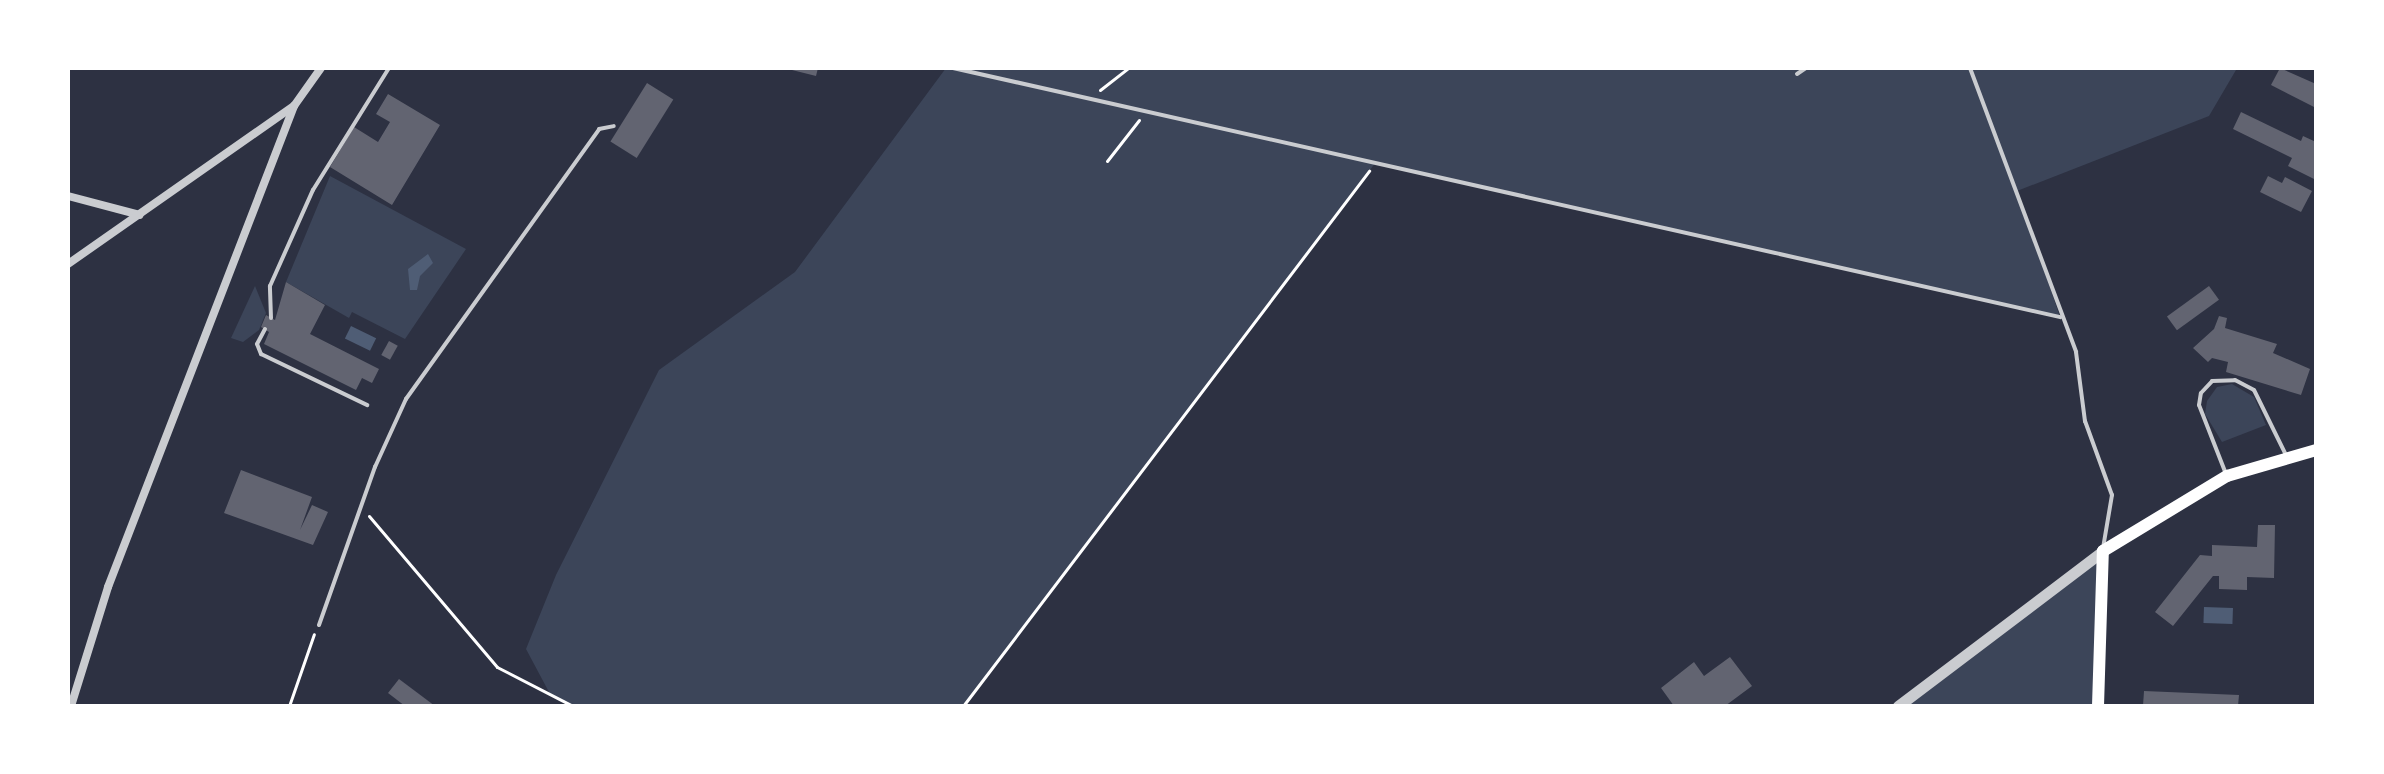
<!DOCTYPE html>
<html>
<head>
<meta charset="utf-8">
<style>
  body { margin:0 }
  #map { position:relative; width:2384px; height:774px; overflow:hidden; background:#2d3142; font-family:"IBM Plex Sans",sans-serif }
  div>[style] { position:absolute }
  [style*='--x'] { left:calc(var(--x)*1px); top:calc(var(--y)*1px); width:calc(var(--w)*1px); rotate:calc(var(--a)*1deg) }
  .green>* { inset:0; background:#3c4559 }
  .water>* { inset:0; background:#4f5d75; transform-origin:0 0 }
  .building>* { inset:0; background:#626471; transform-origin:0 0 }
  .path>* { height:3px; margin:-1.5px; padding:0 1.5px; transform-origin:1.5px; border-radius:1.5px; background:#fff }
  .service>* { height:4px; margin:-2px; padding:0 2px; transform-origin:2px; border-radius:2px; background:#caccd0 }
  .minor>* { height:8px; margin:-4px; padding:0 4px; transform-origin:4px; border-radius:4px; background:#caccd0 }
  .tertiary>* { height:11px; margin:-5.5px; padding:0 5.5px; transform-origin:5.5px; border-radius:5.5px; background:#caccd0 }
  .secondary>* { height:12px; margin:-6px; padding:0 6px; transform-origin:6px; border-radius:6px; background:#fff }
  span { translate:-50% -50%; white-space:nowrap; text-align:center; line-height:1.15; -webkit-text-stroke:8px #fff; paint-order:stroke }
  .frame { position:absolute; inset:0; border:70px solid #fff; pointer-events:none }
</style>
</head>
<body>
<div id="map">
  <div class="green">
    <div style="clip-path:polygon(946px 68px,2244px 68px,2236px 70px,2209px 116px,2017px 191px,2060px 317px,1376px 162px,963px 706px,573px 706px,550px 694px,526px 649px,556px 575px,659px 370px,795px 272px)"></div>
    <div style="clip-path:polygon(330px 176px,466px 249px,405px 339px,352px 312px,349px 318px,286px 282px)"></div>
    <div style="clip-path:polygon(255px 286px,266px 313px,259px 330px,243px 342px,231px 338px)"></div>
    <div style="clip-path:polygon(2232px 384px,2254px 397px,2266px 425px,2222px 442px,2205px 414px,2207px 401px,2217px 387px)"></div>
    <div style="clip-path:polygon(2103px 551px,2098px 706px,1898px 706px)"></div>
  </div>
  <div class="water">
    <div style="clip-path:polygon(428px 254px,433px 263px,420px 276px,417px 290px,410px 290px,408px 269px)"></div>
    <div style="left:351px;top:326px;width:28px;height:14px;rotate:26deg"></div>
    <div style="left:2204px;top:607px;width:29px;height:16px;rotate:2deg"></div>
  </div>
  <div class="building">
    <div style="clip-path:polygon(784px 68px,818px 68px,816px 76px)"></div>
    <div style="clip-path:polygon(2280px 68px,2316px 84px,2316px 108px,2271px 85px)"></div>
    <div style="left:647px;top:83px;width:31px;height:69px;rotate:32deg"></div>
    <div style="clip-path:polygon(388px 94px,440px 125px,392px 205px,330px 167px,354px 127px,378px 142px,390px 122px,376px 114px)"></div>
    <div style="clip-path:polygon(2241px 112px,2301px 141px,2303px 136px,2316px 142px,2316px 180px,2288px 166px,2292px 158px,2233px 129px)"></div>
    <div style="clip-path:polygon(2268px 176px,2282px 183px,2285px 177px,2312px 191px,2301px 212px,2260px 192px)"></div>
    <div style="clip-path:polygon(286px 282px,325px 305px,310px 334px,379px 369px,372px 383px,362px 378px,356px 390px,264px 344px,269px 332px,261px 327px,266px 315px,275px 320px)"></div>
    <div style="left:2209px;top:286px;width:17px;height:52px;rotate:54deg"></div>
    <div style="clip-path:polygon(2219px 316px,2227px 318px,2225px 328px,2277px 344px,2273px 353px,2310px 369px,2301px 395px,2226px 372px,2228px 362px,2212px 358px,2208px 362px,2193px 348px,2214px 329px)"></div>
    <div style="left:389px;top:341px;width:10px;height:16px;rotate:29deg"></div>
    <div style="clip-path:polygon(241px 470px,312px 497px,300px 530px,312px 505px,328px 512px,313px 545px,224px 513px)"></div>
    <div style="clip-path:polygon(2258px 525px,2275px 525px,2274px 578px,2247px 577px,2247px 590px,2219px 589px,2219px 576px,2213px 576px,2173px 626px,2155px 612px,2200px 555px,2212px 556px,2212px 545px,2257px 547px)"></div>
    <div style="clip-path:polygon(1730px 657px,1752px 686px,1725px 706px,1674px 706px,1661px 688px,1694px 662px,1704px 676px)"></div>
    <div style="clip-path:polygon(399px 679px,435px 706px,405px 706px,388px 693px)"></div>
    <div style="clip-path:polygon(2144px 691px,2239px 695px,2238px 706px,2143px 706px)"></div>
  </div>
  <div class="path">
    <div style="--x:1100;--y:90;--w:36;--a:-38"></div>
    <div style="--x:1107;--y:161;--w:52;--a:-52"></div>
    <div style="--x:369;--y:516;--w:198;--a:49.7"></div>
    <div style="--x:497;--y:667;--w:85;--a:27.2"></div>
    <div style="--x:289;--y:706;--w:76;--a:-70.9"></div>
    <div style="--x:963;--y:706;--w:672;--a:-52.81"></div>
  </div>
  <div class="service">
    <div style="--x:591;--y:68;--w:6;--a:0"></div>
    <div style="--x:953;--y:68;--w:1135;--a:12.68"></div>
    <div style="--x:1970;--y:68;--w:303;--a:69.5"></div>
    <div style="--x:2076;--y:352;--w:70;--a:82.6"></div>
    <div style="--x:2085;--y:421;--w:79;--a:70"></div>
    <div style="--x:2112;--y:495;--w:54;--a:99.6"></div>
    <div style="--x:1797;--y:74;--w:11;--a:-34"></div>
    <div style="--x:271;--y:318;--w:32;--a:-92"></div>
    <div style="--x:270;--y:286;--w:105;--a:-65.9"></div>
    <div style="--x:313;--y:190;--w:144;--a:-58.1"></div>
    <div style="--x:265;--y:329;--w:17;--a:118"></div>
    <div style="--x:257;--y:344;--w:11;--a:68"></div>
    <div style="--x:261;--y:354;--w:118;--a:25.7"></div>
    <div style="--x:2226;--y:474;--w:74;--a:-111.4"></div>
    <div style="--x:2199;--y:405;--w:12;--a:-81"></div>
    <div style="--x:2201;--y:393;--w:16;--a:-47"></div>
    <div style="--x:2212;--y:381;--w:23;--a:-2"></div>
    <div style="--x:2235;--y:380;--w:21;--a:28"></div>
    <div style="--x:2254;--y:390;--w:72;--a:63.8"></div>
    <div style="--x:319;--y:625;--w:168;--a:-70.5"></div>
    <div style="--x:375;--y:467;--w:75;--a:-65.5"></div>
    <div style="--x:406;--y:399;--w:332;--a:-54.4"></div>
    <div style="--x:599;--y:129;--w:15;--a:-11"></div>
  </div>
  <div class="minor">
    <div style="--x:68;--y:196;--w:74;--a:14.8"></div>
    <div style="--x:68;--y:264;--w:276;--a:-35"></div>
    <div style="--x:71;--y:706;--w:125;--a:-72.7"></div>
    <div style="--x:108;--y:587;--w:516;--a:-68.86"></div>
    <div style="--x:294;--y:106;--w:47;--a:-54.6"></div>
  </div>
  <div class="tertiary">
    <div style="--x:1898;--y:706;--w:257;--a:-37.1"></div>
  </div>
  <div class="secondary">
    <div style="--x:2098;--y:706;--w:155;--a:-88.2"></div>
    <div style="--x:2103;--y:551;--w:145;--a:-31.2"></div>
    <div style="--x:2227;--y:476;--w:93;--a:-16.3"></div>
  </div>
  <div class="frame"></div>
</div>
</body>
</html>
